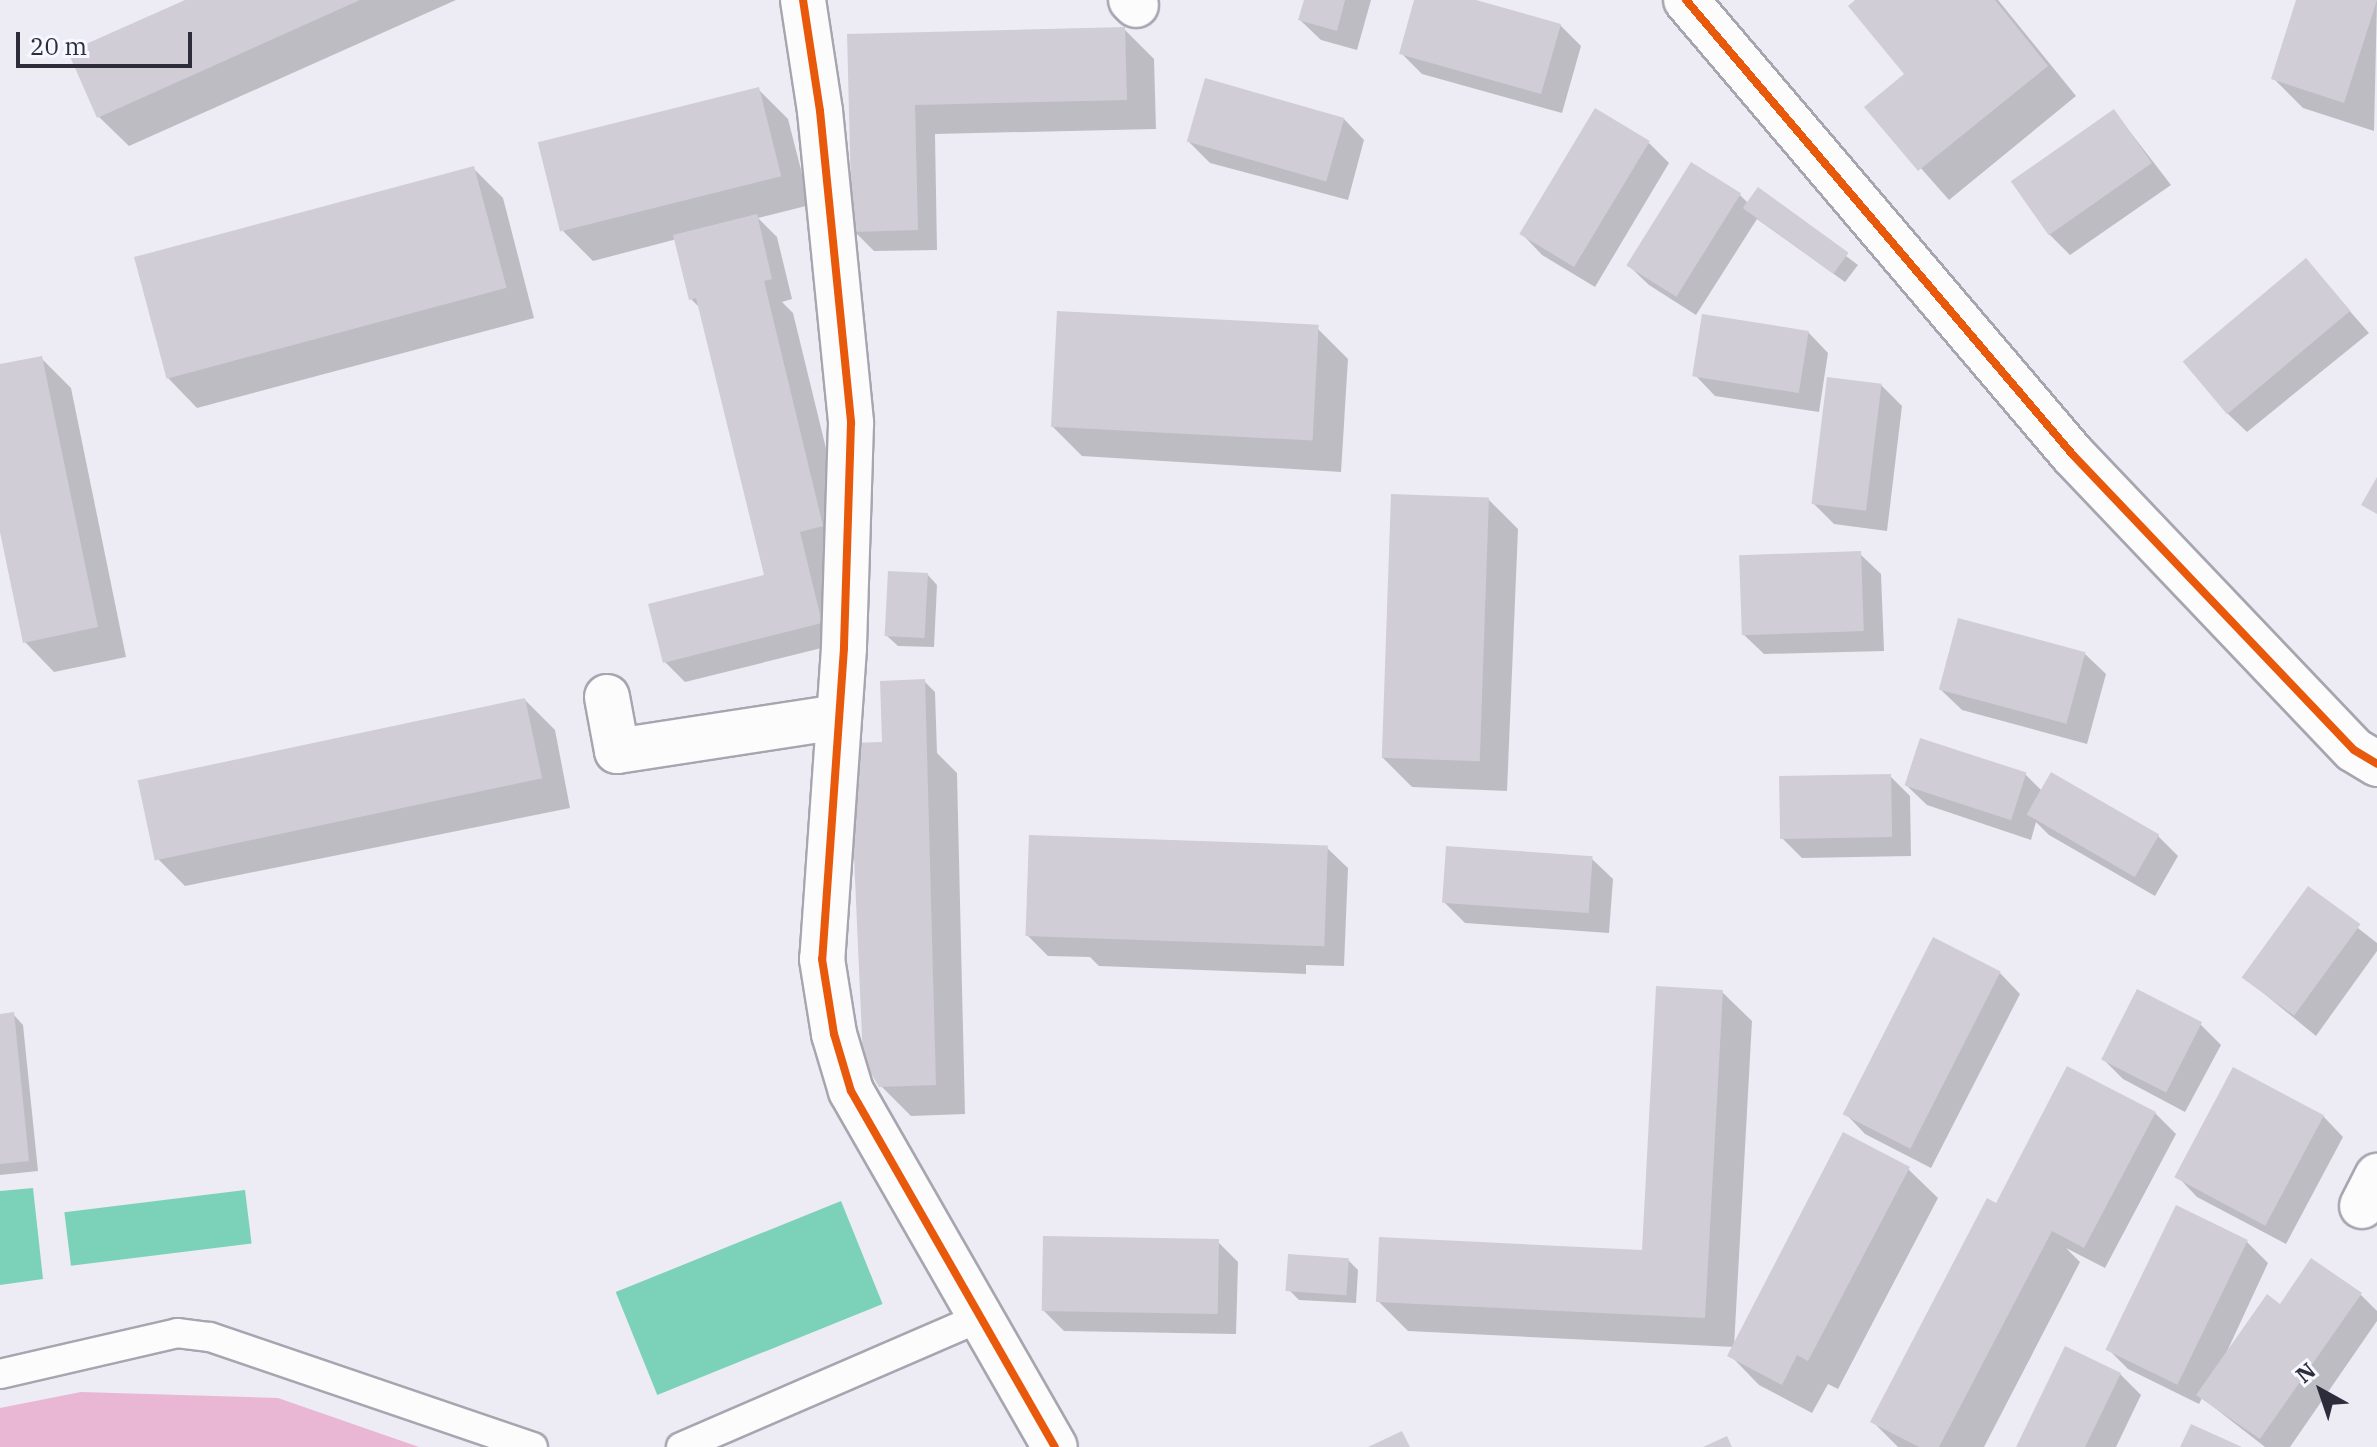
<!DOCTYPE html>
<html>
<head>
<meta charset="utf-8">
<style>
  body { margin:0 }
  #map { position:relative; width:2377px; height:1447px; overflow:hidden; background:#edecf4; font-family:"IBM Plex Serif",serif }
  div>[style] { position:absolute }
  [style*='--x'] { left:calc(var(--x)*1px); top:calc(var(--y)*1px); width:calc(var(--w)*1px); rotate:calc(var(--a)*1deg) }
  .forest>* { inset:0; background:#e9b6d4 }
  .water>* { inset:0; background:#7cd2b8; transform-origin:0 0 }
  .shadow>* { inset:0; background:#0003 }
  .building>* { inset:0; background:#d1cdd7; transform-origin:0 0 }
  .roads { filter:drop-shadow(2px 0 #a7a6b0) drop-shadow(-2px 0 #a7a6b0) drop-shadow(0 2px #a7a6b0) drop-shadow(0 -2px #a7a6b0) }
  .service>* { height:28px; margin:-14px; padding:0 14px; transform-origin:14px; border-radius:14px; background:#fcfcfd }
  .minor>* { height:44px; margin:-22px; padding:0 22px; transform-origin:22px; border-radius:22px; background:#fcfcfd }
  .tertiary>* { height:44px; margin:-22px; padding:0 22px; transform-origin:22px; border-radius:22px; background:#fcfcfd }
  .cycleway>* { height:8px; margin:-4px; padding:0 4px; transform-origin:4px; border-radius:4px; background:#e8590c }
  span { translate:-50% -50%; white-space:nowrap; text-align:center; line-height:1.15; -webkit-text-stroke:7px #f7f7ff; paint-order:stroke }
  .north { position:absolute; left:2281px; top:1351px; width:80px; height:80px; -webkit-text-stroke:6px #f7f7ff; paint-order:stroke; rotate:320deg; font-size:22px; font-weight:700; line-height:32px; text-align:center; color:#2d2c3b }
  .north::after { content:''; display:block; margin:auto; width:28px; height:36px; background:#2d2c3b; clip-path:polygon(50% 0,100% 100%,50% 72%,0 100%) }
  .scale { position:absolute; left:16px; top:32px; width:176px; height:36px; box-sizing:border-box; border:4px solid #2d2c3b; border-top:0; padding-left:10px; font-size:24px; line-height:28px; white-space:nowrap; color:#2d2c3b; -webkit-text-stroke:6px #f7f7ff; paint-order:stroke }
</style>
</head>
<body>
<div id="map">
  <div class="forest">
    <div style="clip-path:polygon(81px 1392px,278px 1398px,419px 1447px,0 1447px,0 1408px)"></div>
  </div>
  <div class="water">
    <div style="clip-path:polygon(33px 1188px,43px 1279px,0 1285px,0 1191px)"></div>
    <div style="left:245px;top:1190px;width:54px;height:182px;rotate:83deg"></div>
    <div style="left:841px;top:1201px;width:111px;height:243px;rotate:68deg"></div>
  </div>
  <div class="shadow">
    <div style="clip-path:polygon(190px 0,456px 0,129px 146px,99px 117px)"></div>
    <div style="clip-path:polygon(1306px 0,1371px 0,1357px 50px,1321px 40px,1300px 20px)"></div>
    <div style="clip-path:polygon(1416px 0,1469px 0,1560px 25px,1581px 46px,1562px 113px,1422px 74px,1401px 53px)"></div>
    <div style="clip-path:polygon(1858px 0,1998px 0,2076px 96px,1949px 200px,1867px 107px,1907px 74px)"></div>
    <div style="clip-path:polygon(2298px 0,2377px 0,2374px 131px,2303px 108px,2273px 78px)"></div>
    <div style="clip-path:polygon(1124px 29px,1154px 59px,1156px 129px,935px 134px,937px 250px,874px 251px,854px 231px,849px 36px)"></div>
    <div style="clip-path:polygon(759px 90px,788px 119px,810px 205px,758px 218px,777px 237px,792px 299px,782px 302px,793px 313px,852px 555px,822px 562px,842px 643px,685px 682px,665px 662px,766px 577px,700px 308px,691px 299px,677px 239px,593px 261px,563px 231px)"></div>
    <div style="clip-path:polygon(2114px 111px,2171px 185px,2070px 255px,2049px 234px)"></div>
    <div style="clip-path:polygon(1344px 119px,1364px 140px,1348px 200px,1210px 163px,1189px 142px)"></div>
    <div style="clip-path:polygon(1649px 143px,1669px 163px,1595px 287px,1542px 255px,1522px 234px)"></div>
    <div style="clip-path:polygon(473px 168px,503px 198px,534px 318px,197px 408px,168px 378px)"></div>
    <div style="clip-path:polygon(1758px 190px,1858px 265px,1845px 282px,1757px 219px,1696px 315px,1649px 285px,1628px 265px,1739px 194px,1748px 203px)"></div>
    <div style="clip-path:polygon(2306px 261px,2369px 333px,2247px 432px,2226px 412px)"></div>
    <div style="clip-path:polygon(1318px 329px,1348px 359px,1341px 472px,1082px 456px,1052px 426px)"></div>
    <div style="clip-path:polygon(1808px 332px,1828px 353px,1819px 412px,1715px 396px,1695px 375px)"></div>
    <div style="clip-path:polygon(41px 358px,71px 388px,126px 657px,54px 672px,25px 642px,0 522px,0 366px)"></div>
    <div style="clip-path:polygon(1881px 385px,1902px 406px,1887px 531px,1834px 524px,1813px 503px)"></div>
    <div style="clip-path:polygon(1488px 499px,1518px 529px,1507px 791px,1412px 787px,1382px 757px)"></div>
    <div style="clip-path:polygon(1860px 554px,1881px 574px,1884px 651px,1764px 654px,1743px 634px)"></div>
    <div style="clip-path:polygon(927px 574px,937px 585px,934px 647px,898px 646px,887px 636px)"></div>
    <div style="clip-path:polygon(2085px 654px,2106px 674px,2087px 744px,1962px 710px,1941px 690px)"></div>
    <div style="clip-path:polygon(924px 681px,935px 692px,937px 753px,957px 773px,965px 1114px,911px 1116px,881px 1086px,884px 744px)"></div>
    <div style="clip-path:polygon(525px 700px,555px 730px,570px 808px,185px 886px,155px 856px)"></div>
    <div style="clip-path:polygon(2025px 774px,2042px 791px,2158px 836px,2178px 856px,2155px 896px,2049px 835px,2036px 822px,2031px 840px,1927px 805px,1906px 785px)"></div>
    <div style="clip-path:polygon(1890px 776px,1910px 796px,1911px 856px,1802px 858px,1781px 837px)"></div>
    <div style="clip-path:polygon(1327px 848px,1348px 868px,1344px 966px,1306px 965px,1306px 974px,1099px 966px,1090px 957px,1048px 956px,1028px 936px)"></div>
    <div style="clip-path:polygon(1592px 859px,1613px 879px,1609px 933px,1465px 923px,1444px 902px)"></div>
    <div style="clip-path:polygon(2308px 889px,2377px 943px,2377px 951px,2316px 1036px,2245px 978px)"></div>
    <div style="clip-path:polygon(2000px 973px,2020px 994px,1931px 1168px,1865px 1134px,1845px 1113px)"></div>
    <div style="clip-path:polygon(1722px 992px,1752px 1021px,1734px 1347px,1908px 1169px,1938px 1198px,1838px 1389px,1828px 1384px,1812px 1413px,1759px 1385px,1730px 1355px,1734px 1347px,1408px 1331px,1378px 1301px,1644px 1252px)"></div>
    <div style="clip-path:polygon(13px 1014px,23px 1025px,38px 1171px,0 1175px,0 1016px)"></div>
    <div style="clip-path:polygon(2200px 1024px,2221px 1045px,2185px 1112px,2123px 1079px,2103px 1059px)"></div>
    <div style="clip-path:polygon(2155px 1113px,2176px 1134px,2105px 1268px,2066px 1248px,2080px 1262px,1984px 1447px,1898px 1447px,1872px 1421px,1997px 1205px)"></div>
    <div style="clip-path:polygon(2323px 1116px,2343px 1137px,2286px 1244px,2197px 1197px,2177px 1176px)"></div>
    <div style="clip-path:polygon(2177px 1207px,2247px 1242px,2268px 1263px,2223px 1360px,2280px 1306px,2361px 1295px,2377px 1311px,2377px 1321px,2290px 1447px,2265px 1447px,2202px 1398px,2199px 1404px,2128px 1369px,2108px 1349px)"></div>
    <div style="clip-path:polygon(1218px 1242px,1238px 1262px,1236px 1334px,1064px 1331px,1043px 1310px)"></div>
    <div style="clip-path:polygon(1348px 1260px,1358px 1270px,1356px 1303px,1299px 1300px,1289px 1290px)"></div>
    <div style="clip-path:polygon(2120px 1374px,2141px 1395px,2116px 1447px,2019px 1447px)"></div>
  </div>
  <div class="building">
    <div style="clip-path:polygon(185px 0,360px 0,97px 118px,68px 52px)"></div>
    <div style="clip-path:polygon(1304px 0,1345px 0,1337px 31px,1298px 20px)"></div>
    <div style="clip-path:polygon(1414px 0,1476px 0,1561px 24px,1541px 94px,1399px 54px)"></div>
    <div style="clip-path:polygon(1855px 0,1995px 0,2048px 66px,1918px 171px,1864px 107px,1904px 74px,1848px 6px)"></div>
    <div style="clip-path:polygon(2296px 0,2377px 0,2344px 103px,2271px 79px)"></div>
    <div style="clip-path:polygon(1125px 27px,1127px 100px,915px 105px,918px 230px,852px 232px,847px 34px)"></div>
    <div style="left:1205px;top:78px;width:145px;height:66px;rotate:16deg"></div>
    <div style="left:759px;top:87px;width:92px;height:228px;rotate:76deg"></div>
    <div style="left:1595px;top:108px;width:64px;height:147px;rotate:31deg"></div>
    <div style="left:2114px;top:109px;width:66px;height:126px;rotate:55deg"></div>
    <div style="left:1691px;top:162px;width:59px;height:122px;rotate:32deg"></div>
    <div style="left:474px;top:166px;width:126px;height:352px;rotate:75deg"></div>
    <div style="left:1758px;top:187px;width:112px;height:26px;rotate:36deg"></div>
    <div style="clip-path:polygon(757px 214px,772px 279px,764px 281px,823px 526px,800px 532px,822px 623px,663px 663px,648px 604px,764px 575px,696px 298px,689px 300px,673px 235px)"></div>
    <div style="left:2306px;top:258px;width:69px;height:161px;rotate:50deg"></div>
    <div style="left:1057px;top:311px;width:262px;height:116px;rotate:3deg"></div>
    <div style="left:1702px;top:314px;width:108px;height:63px;rotate:9deg"></div>
    <div style="clip-path:polygon(42px 356px,98px 627px,23px 643px,0 532px,0 364px)"></div>
    <div style="left:1827px;top:377px;width:55px;height:128px;rotate:7deg"></div>
    <div style="clip-path:polygon(2377px 477px,2377px 514px,2361px 505px)"></div>
    <div style="left:1391px;top:494px;width:98px;height:264px;rotate:2deg"></div>
    <div style="left:1861px;top:551px;width:80px;height:122px;rotate:88deg"></div>
    <div style="left:888px;top:571px;width:40px;height:65px;rotate:3deg"></div>
    <div style="left:1958px;top:618px;width:132px;height:74px;rotate:15deg"></div>
    <div style="clip-path:polygon(925px 679px,936px 1085px,879px 1087px,863px 1060px,849px 743px,882px 742px,880px 681px)"></div>
    <div style="left:525px;top:698px;width:82px;height:396px;rotate:78deg"></div>
    <div style="left:1920px;top:738px;width:112px;height:50px;rotate:18deg"></div>
    <div style="left:2051px;top:772px;width:125px;height:49px;rotate:30deg"></div>
    <div style="left:1891px;top:774px;width:63px;height:112px;rotate:89deg"></div>
    <div style="left:1029px;top:835px;width:299px;height:101px;rotate:2deg"></div>
    <div style="left:1446px;top:846px;width:147px;height:57px;rotate:4deg"></div>
    <div style="left:2308px;top:886px;width:65px;height:113px;rotate:36deg"></div>
    <div style="left:1933px;top:937px;width:76px;height:199px;rotate:27deg"></div>
    <div style="clip-path:polygon(1656px 986px,1723px 990px,1705px 1318px,1376px 1302px,1379px 1237px,1642px 1250px)"></div>
    <div style="left:2137px;top:989px;width:73px;height:79px;rotate:27deg"></div>
    <div style="clip-path:polygon(14px 1012px,29px 1161px,0 1164px,0 1014px)"></div>
    <div style="clip-path:polygon(2067px 1066px,2156px 1112px,2084px 1248px,2052px 1231px,1939px 1447px,1919px 1447px,1870px 1422px,1987px 1198px,1996px 1203px)"></div>
    <div style="left:2233px;top:1067px;width:103px;height:125px;rotate:28deg"></div>
    <div style="clip-path:polygon(1843px 1132px,1910px 1167px,1808px 1361px,1797px 1355px,1782px 1385px,1727px 1356px)"></div>
    <div style="left:2176px;top:1205px;width:80px;height:161px;rotate:26deg"></div>
    <div style="left:1043px;top:1236px;width:176px;height:75px;rotate:1deg"></div>
    <div style="left:1288px;top:1254px;width:61px;height:37px;rotate:4deg"></div>
    <div style="clip-path:polygon(2311px 1258px,2362px 1293px,2260px 1439px,2196px 1395px,2267px 1294px,2280px 1304px)"></div>
    <div style="clip-path:polygon(2065px 1346px,2121px 1373px,2085px 1447px,2016px 1447px)"></div>
    <div style="clip-path:polygon(2191px 1424px,2242px 1447px,2180px 1447px)"></div>
    <div style="clip-path:polygon(1402px 1431px,1410px 1447px,1368px 1447px)"></div>
    <div style="clip-path:polygon(1727px 1436px,1732px 1447px,1703px 1447px)"></div>
  </div>
  <div class="roads">
    <div class="service">
      <div style="--x:0;--y:1374;--w:182;--a:-13"></div>
      <div style="--x:177;--y:1333;--w:33;--a:7"></div>
      <div style="--x:210;--y:1337;--w:341;--a:18.8"></div>
      <div style="--x:681;--y:1447;--w:327;--a:-23.4"></div>
    </div>
    <div class="minor">
      <div style="--x:803;--y:0;--w:112;--a:81.3"></div>
      <div style="--x:820;--y:111;--w:314;--a:84.3"></div>
      <div style="--x:851;--y:423;--w:225;--a:91.8"></div>
      <div style="--x:844;--y:648;--w:312;--a:94"></div>
      <div style="--x:822;--y:959;--w:76;--a:80.9"></div>
      <div style="--x:834;--y:1034;--w:59;--a:73.4"></div>
      <div style="--x:851;--y:1091;--w:410;--a:60.2"></div>
      <div style="--x:1131;--y:0;--w:7;--a:45"></div>
      <div style="--x:607;--y:697;--w:55;--a:79.5"></div>
      <div style="--x:617;--y:751;--w:224;--a:-8.7"></div>
      <div style="--x:2362;--y:1206;--w:34;--a:-63"></div>
    </div>
    <div class="tertiary">
      <div style="--x:1686;--y:0;--w:597;--a:49.62"></div>
      <div style="--x:2073;--y:455;--w:407;--a:46.4"></div>
      <div style="--x:2354;--y:750;--w:27;--a:31"></div>
    </div>
  </div>
  <div class="cycleway">
    <div style="--x:803;--y:0;--w:112;--a:81.3"></div>
    <div style="--x:820;--y:111;--w:314;--a:84.3"></div>
    <div style="--x:851;--y:423;--w:225;--a:91.8"></div>
    <div style="--x:844;--y:648;--w:312;--a:94"></div>
    <div style="--x:822;--y:959;--w:76;--a:80.9"></div>
    <div style="--x:834;--y:1034;--w:59;--a:73.4"></div>
    <div style="--x:851;--y:1091;--w:410;--a:60.2"></div>
    <div style="--x:1686;--y:0;--w:597;--a:49.62"></div>
    <div style="--x:2073;--y:455;--w:407;--a:46.4"></div>
    <div style="--x:2354;--y:750;--w:27;--a:31"></div>
  </div>
  <div class="north">N</div>
  <div class="scale">20 m</div>
</div>
</body>
</html>
